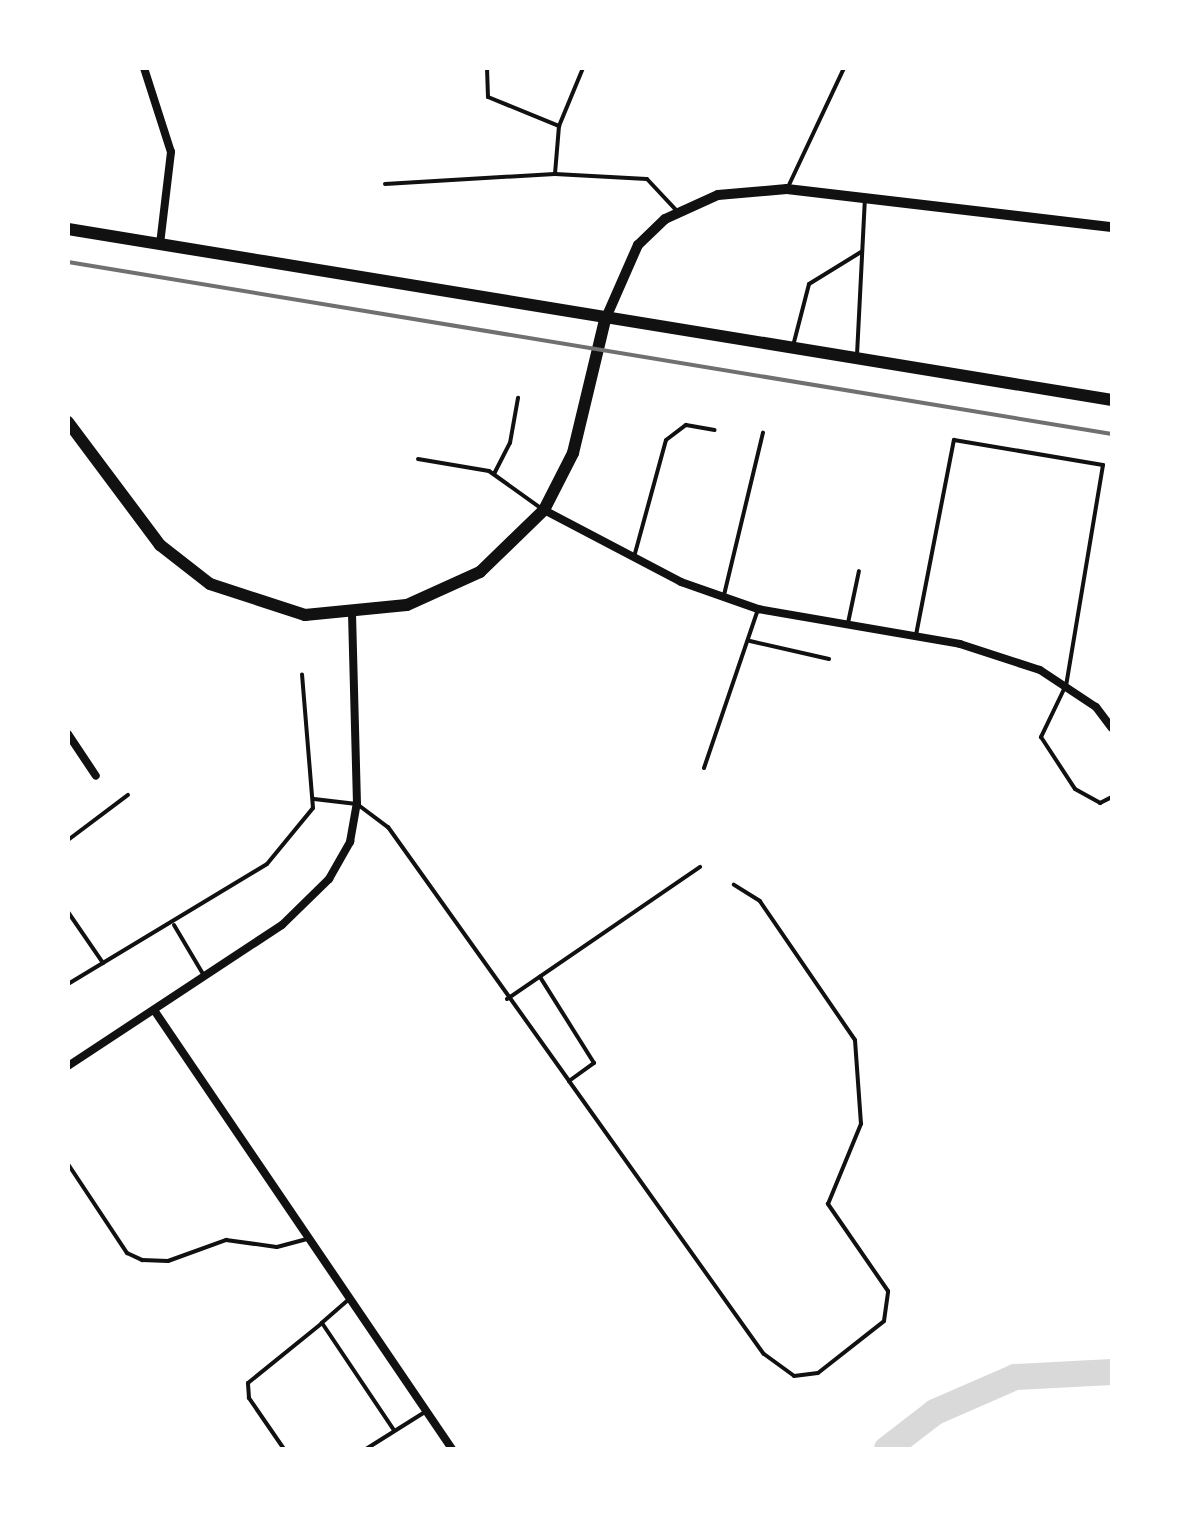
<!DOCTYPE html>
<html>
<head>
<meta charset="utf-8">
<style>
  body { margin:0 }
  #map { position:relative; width:1180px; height:1517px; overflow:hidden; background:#fff; font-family:Jost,sans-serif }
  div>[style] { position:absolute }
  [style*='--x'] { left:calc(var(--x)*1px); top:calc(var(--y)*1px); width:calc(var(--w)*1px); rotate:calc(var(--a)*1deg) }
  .river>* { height:26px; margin:-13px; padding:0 13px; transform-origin:13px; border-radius:13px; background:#d9d9d9 }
  .service>* { height:4px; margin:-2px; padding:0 2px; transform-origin:2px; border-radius:2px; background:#111 }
  .minor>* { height:8px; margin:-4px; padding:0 4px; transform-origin:4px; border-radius:4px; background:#111 }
  .tertiary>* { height:10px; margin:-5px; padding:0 5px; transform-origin:5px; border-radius:5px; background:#111 }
  .primary>* { height:12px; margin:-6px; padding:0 6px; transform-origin:6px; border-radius:6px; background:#111 }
  .rail>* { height:4px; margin:-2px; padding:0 2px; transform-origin:2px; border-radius:2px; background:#707070 }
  span { translate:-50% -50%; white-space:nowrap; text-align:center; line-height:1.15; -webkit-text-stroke:7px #fff; paint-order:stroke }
  .frame { position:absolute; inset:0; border:70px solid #fff; pointer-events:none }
</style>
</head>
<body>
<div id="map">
  <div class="river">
    <div style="--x:887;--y:1449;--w:61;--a:-37.6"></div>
    <div style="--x:935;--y:1412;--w:87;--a:-23.6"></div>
    <div style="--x:1015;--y:1377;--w:97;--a:-3"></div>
  </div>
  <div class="service">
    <div style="--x:487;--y:68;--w:29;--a:88"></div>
    <div style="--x:488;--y:97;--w:77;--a:22.2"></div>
    <div style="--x:559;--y:126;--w:48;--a:94.8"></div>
    <div style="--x:555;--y:174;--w:92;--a:3.1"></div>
    <div style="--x:647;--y:179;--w:45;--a:46.8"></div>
    <div style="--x:559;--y:126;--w:63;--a:-67.5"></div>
    <div style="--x:385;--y:184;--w:170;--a:-3.4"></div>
    <div style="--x:788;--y:187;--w:132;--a:-64.8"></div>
    <div style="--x:793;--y:346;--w:64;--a:-75.5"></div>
    <div style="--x:809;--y:284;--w:61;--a:-31.6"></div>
    <div style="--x:857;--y:355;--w:156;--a:-87.1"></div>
    <div style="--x:418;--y:459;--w:72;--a:9.6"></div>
    <div style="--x:489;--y:471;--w:65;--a:35.6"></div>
    <div style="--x:494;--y:474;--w:35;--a:-63"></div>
    <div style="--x:510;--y:443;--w:46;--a:-79.9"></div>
    <div style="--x:634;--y:557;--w:121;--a:-74.7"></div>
    <div style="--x:666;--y:440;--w:25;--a:-37"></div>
    <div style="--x:686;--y:425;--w:29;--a:10"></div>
    <div style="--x:724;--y:595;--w:167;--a:-76.5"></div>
    <div style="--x:848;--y:623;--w:53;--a:-78.1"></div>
    <div style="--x:916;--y:635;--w:199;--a:-79"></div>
    <div style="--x:954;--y:440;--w:151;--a:9.5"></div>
    <div style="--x:1103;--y:465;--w:223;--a:99.5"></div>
    <div style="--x:1066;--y:685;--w:58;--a:115.7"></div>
    <div style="--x:1041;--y:737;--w:62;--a:56.8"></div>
    <div style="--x:1075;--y:789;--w:29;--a:29"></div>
    <div style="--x:1100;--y:803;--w:13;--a:-27"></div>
    <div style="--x:750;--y:641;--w:81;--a:12.8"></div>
    <div style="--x:704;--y:768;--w:168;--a:-71.2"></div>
    <div style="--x:314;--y:799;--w:43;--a:6.6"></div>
    <div style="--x:357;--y:804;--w:39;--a:37"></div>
    <div style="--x:388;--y:827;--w:312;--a:54.5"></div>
    <div style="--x:569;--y:1081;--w:31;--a:-36"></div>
    <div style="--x:594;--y:1063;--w:102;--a:-122.1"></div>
    <div style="--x:68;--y:840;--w:75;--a:-36.9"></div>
    <div style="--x:68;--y:912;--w:62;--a:55.5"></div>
    <div style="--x:174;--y:925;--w:57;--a:59.4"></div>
    <div style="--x:68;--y:984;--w:232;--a:-31.1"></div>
    <div style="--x:267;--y:864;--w:72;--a:-50.6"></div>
    <div style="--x:313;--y:808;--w:134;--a:-94.7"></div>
    <div style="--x:507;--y:999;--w:234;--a:-34.4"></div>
    <div style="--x:569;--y:1081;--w:335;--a:54.5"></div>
    <div style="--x:764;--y:1354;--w:37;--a:36"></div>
    <div style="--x:794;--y:1376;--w:24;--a:-7"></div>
    <div style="--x:818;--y:1373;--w:84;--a:-38.2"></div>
    <div style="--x:884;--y:1321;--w:30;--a:-82"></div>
    <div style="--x:888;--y:1291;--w:106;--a:-124.6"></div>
    <div style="--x:828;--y:1204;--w:87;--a:-67.6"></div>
    <div style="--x:861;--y:1124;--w:84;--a:-94.1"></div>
    <div style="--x:855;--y:1040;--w:168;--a:-124.4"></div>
    <div style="--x:760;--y:901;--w:31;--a:-148"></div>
    <div style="--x:68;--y:1164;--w:107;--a:56.5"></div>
    <div style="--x:127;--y:1253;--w:17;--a:25"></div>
    <div style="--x:142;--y:1260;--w:26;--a:2"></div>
    <div style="--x:168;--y:1261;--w:62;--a:-19.9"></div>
    <div style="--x:226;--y:1240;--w:51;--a:7.8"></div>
    <div style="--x:277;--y:1247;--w:31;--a:-15"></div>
    <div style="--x:348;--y:1300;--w:35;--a:139"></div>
    <div style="--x:322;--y:1323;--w:129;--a:56.1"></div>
    <div style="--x:284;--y:1449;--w:62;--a:-124.5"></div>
    <div style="--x:249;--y:1398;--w:15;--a:-94"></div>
    <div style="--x:248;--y:1383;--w:95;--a:-39"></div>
    <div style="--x:366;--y:1449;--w:70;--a:-32.1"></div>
  </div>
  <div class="minor">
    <div style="--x:144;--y:68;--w:88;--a:72.2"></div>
    <div style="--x:171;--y:152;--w:93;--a:96.8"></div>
    <div style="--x:544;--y:510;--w:155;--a:27.7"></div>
    <div style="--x:681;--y:582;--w:82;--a:19.3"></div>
    <div style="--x:758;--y:609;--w:205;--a:9.8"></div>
    <div style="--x:960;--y:644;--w:84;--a:18"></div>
    <div style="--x:1040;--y:670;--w:67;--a:33.5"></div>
    <div style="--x:1096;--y:707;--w:26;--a:53"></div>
    <div style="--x:68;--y:734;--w:50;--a:56.3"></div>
    <div style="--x:154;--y:1010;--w:531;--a:55.83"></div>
    <div style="--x:68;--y:1066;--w:256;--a:-33.4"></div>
    <div style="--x:282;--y:925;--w:66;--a:-44.4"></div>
    <div style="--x:329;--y:879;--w:43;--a:-60.4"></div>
    <div style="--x:350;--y:842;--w:39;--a:-80"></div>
    <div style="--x:357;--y:804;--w:190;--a:-91.5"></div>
  </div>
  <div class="tertiary">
    <div style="--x:605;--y:320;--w:82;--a:-66.3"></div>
    <div style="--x:638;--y:245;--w:37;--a:-44"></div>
    <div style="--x:665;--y:219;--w:58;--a:-24.4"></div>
    <div style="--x:718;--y:195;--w:69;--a:-5"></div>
    <div style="--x:787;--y:189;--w:327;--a:6.7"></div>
  </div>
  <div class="primary">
    <div style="--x:68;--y:229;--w:1058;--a:9.3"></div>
    <div style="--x:68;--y:422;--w:154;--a:53.2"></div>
    <div style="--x:160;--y:545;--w:63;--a:38"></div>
    <div style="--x:210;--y:584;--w:100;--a:18.1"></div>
    <div style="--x:305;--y:615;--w:102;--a:-5.6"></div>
    <div style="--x:407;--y:605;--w:80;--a:-24.3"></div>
    <div style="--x:480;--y:572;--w:89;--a:-44.1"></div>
    <div style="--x:544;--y:510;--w:64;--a:-63"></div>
    <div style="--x:573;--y:453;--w:137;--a:-76.5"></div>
  </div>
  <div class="rail">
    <div style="--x:68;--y:262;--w:1058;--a:9.36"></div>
  </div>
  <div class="frame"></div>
</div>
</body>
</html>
